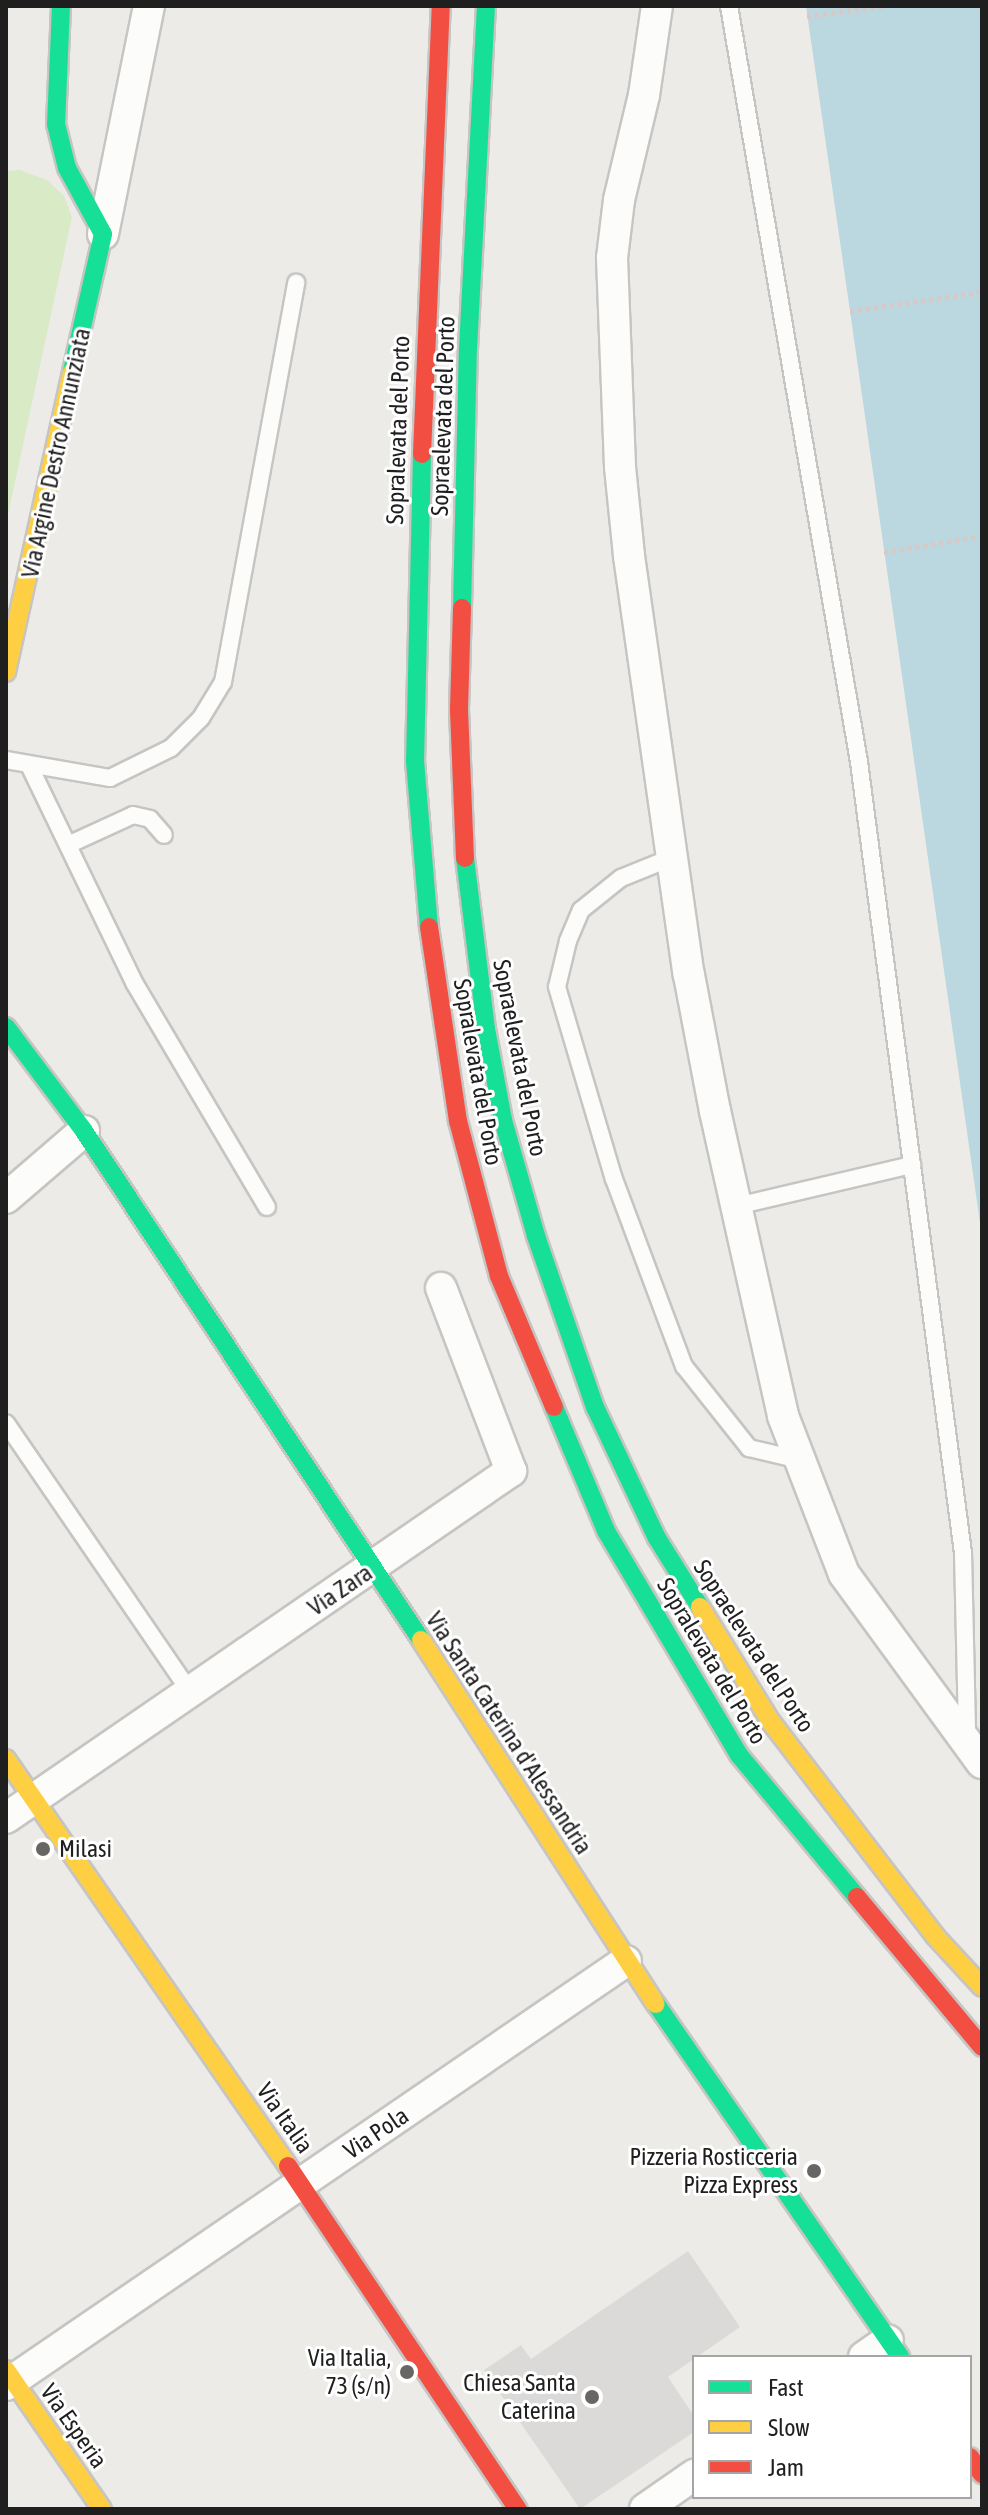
<!DOCTYPE html>
<html>
<head>
<meta charset="utf-8">
<style>
  body { margin:0 }
  #map { position:relative; width:988px; height:2515px; overflow:hidden; background:#edebe7; font-family:"Asap Condensed",sans-serif }
  div>[style] { position:absolute }
  [style*='--x'] { left:calc(var(--x)*1px); top:calc(var(--y)*1px); width:calc(var(--w)*1px); rotate:calc(var(--a)*1deg) }
  .religious>* { inset:0; background:#dbdad9 }
  .grass>* { inset:0; background:#d9eac7 }
  .water>* { inset:0; background:#bbd7df }
  .path>* { height:5px; margin-top:-2.5px; transform-origin:0; background:repeating-linear-gradient(90deg,#d6c9c6 0 4px,transparent 0 8px) }
  .roads { filter:drop-shadow(2px 0 #c6c5c3) drop-shadow(-2px 0 #c6c5c3) drop-shadow(0 2px #c6c5c3) drop-shadow(0 -2px #c6c5c3) }
  .lane>* { height:16px; margin:-8px; padding:0 8px; transform-origin:8px; border-radius:8px; background:#fcfcfb }
  .street>* { height:30px; margin:-15px; padding:0 15px; transform-origin:15px; border-radius:15px; background:#fcfcfb }
  .fast>* { height:18px; margin:-9px; padding:0 9px; transform-origin:9px; border-radius:9px; background:#16e098 }
  .slow>* { height:18px; margin:-9px; padding:0 9px; transform-origin:9px; border-radius:9px; background:#ffcf43 }
  .jam>* { height:18px; margin:-9px; padding:0 9px; transform-origin:9px; border-radius:9px; background:#f24e42 }
  .dots>* { width:22px; height:22px; translate:-50% -50%; box-sizing:border-box; border:4px solid #fff; border-radius:50% }
  span { translate:-50% -50%; white-space:nowrap; text-align:center; line-height:1.15; -webkit-text-stroke:6px #fff; paint-order:stroke }
  .street-label { font-size:24px; color:#1f1f1f }
  .poi-label { font-size:24px; color:#1f1f1f }
  .left { translate:0 -50%; text-align:left }
  .right { translate:-100% -50%; text-align:right }
  .frame { position:absolute; inset:0; border:8px solid #1f1f1f; pointer-events:none }
  .legend { position:absolute; left:692px; top:2355px; width:280px; height:144px; box-sizing:border-box; background:#fff; border:2px solid #a5a5a5; margin:0; padding:10px 14px; list-style:none; font-size:24px; color:#1f1f1f }
  .legend li { display:flex; align-items:center; gap:16px; height:40px }
  .legend b { width:40px; border:2px solid #a5a5a5 }
</style>
</head>
<body>
<div id="map">
  <div class="religious">
    <div style="clip-path:polygon(688px 2251px,740px 2327px,668px 2377px,694px 2416px,694px 2432px,580px 2509px,484px 2370px,521px 2345px,531px 2359px)"></div>
  </div>
  <div class="grass">
    <div style="clip-path:polygon(20px 170px,47px 180px,64px 196px,72px 217px,6px 524px,6px 171px)"></div>
  </div>
  <div class="water">
    <div style="clip-path:polygon(806px 6px,982px 6px,982px 1237px,850px 311px)"></div>
  </div>
  <div class="path">
    <div style="--x:807;--y:16;--w:80;--a:-7.2"></div>
    <div style="--x:850;--y:311;--w:133;--a:-8.2"></div>
    <div style="--x:884;--y:552;--w:99;--a:-9.3"></div>
  </div>
  <div class="roads">
    <div class="lane">
      <div style="--x:729;--y:6;--w:767;--a:80.24"></div>
      <div style="--x:859;--y:762;--w:798;--a:82.51"></div>
      <div style="--x:963;--y:1553;--w:183;--a:88.7"></div>
      <div style="--x:6;--y:760;--w:106;--a:9.8"></div>
      <div style="--x:110;--y:778;--w:68;--a:-26.2"></div>
      <div style="--x:171;--y:748;--w:42;--a:-45"></div>
      <div style="--x:201;--y:718;--w:42;--a:-58.6"></div>
      <div style="--x:223;--y:682;--w:406;--a:-79.6"></div>
      <div style="--x:29;--y:765;--w:243;--a:64.2"></div>
      <div style="--x:135;--y:984;--w:259;--a:59.4"></div>
      <div style="--x:70;--y:844;--w:69;--a:-24.7"></div>
      <div style="--x:133;--y:815;--w:17;--a:13"></div>
      <div style="--x:150;--y:819;--w:21;--a:49"></div>
      <div style="--x:673;--y:857;--w:56;--a:158"></div>
      <div style="--x:621;--y:878;--w:51;--a:141.3"></div>
      <div style="--x:581;--y:910;--w:34;--a:113"></div>
      <div style="--x:568;--y:941;--w:47;--a:103.4"></div>
      <div style="--x:557;--y:987;--w:200;--a:73.5"></div>
      <div style="--x:614;--y:1179;--w:200;--a:69.5"></div>
      <div style="--x:684;--y:1366;--w:105;--a:51.6"></div>
      <div style="--x:749;--y:1448;--w:52;--a:13.2"></div>
      <div style="--x:737;--y:1206;--w:180;--a:-13.2"></div>
      <div style="--x:6;--y:1423;--w:326;--a:55.6"></div>
    </div>
    <div class="street">
      <div style="--x:657;--y:6;--w:90;--a:98.3"></div>
      <div style="--x:644;--y:95;--w:108;--a:103.4"></div>
      <div style="--x:619;--y:200;--w:58;--a:96.9"></div>
      <div style="--x:612;--y:258;--w:209;--a:87.8"></div>
      <div style="--x:620;--y:467;--w:89;--a:84.2"></div>
      <div style="--x:629;--y:556;--w:423;--a:81.9"></div>
      <div style="--x:689;--y:975;--w:138;--a:79.2"></div>
      <div style="--x:715;--y:1111;--w:312;--a:77.4"></div>
      <div style="--x:783;--y:1416;--w:169;--a:68.9"></div>
      <div style="--x:844;--y:1574;--w:234;--a:53.9"></div>
      <div style="--x:103;--y:234;--w:233;--a:-78.6"></div>
      <div style="--x:6;--y:1198;--w:103;--a:-40.7"></div>
      <div style="--x:6;--y:1818;--w:613;--a:-34.49"></div>
      <div style="--x:511;--y:1471;--w:196;--a:-110.9"></div>
      <div style="--x:864;--y:2357;--w:29;--a:-35"></div>
      <div style="--x:6;--y:2385;--w:751;--a:-34.37"></div>
      <div style="--x:645;--y:2509;--w:60;--a:-34.8"></div>
    </div>
    <div class="fast">
      <div style="--x:61;--y:6;--w:118;--a:92.4"></div>
      <div style="--x:56;--y:124;--w:45;--a:76"></div>
      <div style="--x:67;--y:168;--w:75;--a:61.4"></div>
      <div style="--x:103;--y:234;--w:141;--a:102.7"></div>
      <div style="--x:422;--y:454;--w:307;--a:91.3"></div>
      <div style="--x:415;--y:761;--w:167;--a:85.2"></div>
      <div style="--x:462;--y:608;--w:259;--a:-88.7"></div>
      <div style="--x:468;--y:349;--w:343;--a:-87"></div>
      <div style="--x:465;--y:858;--w:172;--a:83"></div>
      <div style="--x:486;--y:1029;--w:93;--a:79.4"></div>
      <div style="--x:503;--y:1120;--w:121;--a:74.1"></div>
      <div style="--x:536;--y:1236;--w:181;--a:71"></div>
      <div style="--x:595;--y:1407;--w:145;--a:64.7"></div>
      <div style="--x:657;--y:1538;--w:81;--a:58.1"></div>
      <div style="--x:6;--y:1027;--w:130;--a:53.1"></div>
      <div style="--x:84;--y:1131;--w:610;--a:56.49"></div>
      <div style="--x:554;--y:1407;--w:134;--a:67.2"></div>
      <div style="--x:606;--y:1531;--w:261;--a:59.3"></div>
      <div style="--x:739;--y:1755;--w:185;--a:50.3"></div>
      <div style="--x:656;--y:2004;--w:429;--a:55.3"></div>
    </div>
    <div class="slow">
      <div style="--x:6;--y:672;--w:307;--a:-77.6"></div>
      <div style="--x:700;--y:1607;--w:135;--a:58.3"></div>
      <div style="--x:771;--y:1722;--w:270;--a:52.5"></div>
      <div style="--x:935;--y:1936;--w:69;--a:47.3"></div>
      <div style="--x:421;--y:1640;--w:433;--a:57.2"></div>
      <div style="--x:6;--y:1759;--w:495;--a:55.3"></div>
      <div style="--x:6;--y:2370;--w:169;--a:55.4"></div>
    </div>
    <div class="jam">
      <div style="--x:422;--y:454;--w:448;--a:-87.6"></div>
      <div style="--x:462;--y:608;--w:102;--a:91.7"></div>
      <div style="--x:459;--y:710;--w:148;--a:87.7"></div>
      <div style="--x:429;--y:927;--w:196;--a:81.5"></div>
      <div style="--x:458;--y:1121;--w:160;--a:75.2"></div>
      <div style="--x:499;--y:1276;--w:142;--a:67.2"></div>
      <div style="--x:857;--y:1897;--w:195;--a:50.2"></div>
      <div style="--x:288;--y:2166;--w:413;--a:56.2"></div>
      <div style="--x:970;--y:2457;--w:21;--a:55"></div>
    </div>
  </div>
  <div class="dots">
    <div style="left:43px;top:1849px;background:#676665"></div>
    <div style="left:814px;top:2171px;background:#676665"></div>
    <div style="left:407px;top:2372px;background:#676665"></div>
    <div style="left:592px;top:2397px;background:#676665"></div>
  </div>
  <div class="street-label">
    <span style="left:443px;top:416px;rotate:-88deg">Sopraelevata del Porto</span>
    <span style="left:398px;top:430px;rotate:-88deg">Sopralevata del Porto</span>
    <span style="left:56px;top:453px;rotate:-78deg">Via Argine Destro Annunziata</span>
    <span style="left:520px;top:1058px;rotate:79deg">Sopraelevata del Porto</span>
    <span style="left:478px;top:1072px;rotate:80deg">Sopralevata del Porto</span>
    <span style="left:340px;top:1590px;rotate:-34deg">Via Zara</span>
    <span style="left:754px;top:1646px;rotate:57deg">Sopraelevata del Porto</span>
    <span style="left:712px;top:1661px;rotate:59deg">Sopralevata del Porto</span>
    <span style="left:509px;top:1733px;rotate:57deg">Via Santa Caterina d'Alessandria</span>
    <span style="left:285px;top:2118px;rotate:55deg">Via Italia</span>
    <span style="left:376px;top:2133px;rotate:-34deg">Via Pola</span>
    <span style="left:74px;top:2426px;rotate:55deg">Via Esperia</span>
  </div>
  <div class="poi-label">
    <span class="left" style="left:59px;top:1849px">Milasi</span>
    <span class="right" style="left:798px;top:2171px">Pizzeria Rosticceria<br>Pizza Express</span>
    <span class="right" style="left:391px;top:2372px">Via Italia,<br>73 (s/n)</span>
    <span class="right" style="left:576px;top:2397px">Chiesa Santa<br>Caterina</span>
  </div>
  <div class="frame"></div>
  <ul class="legend">
  <li><b style="height:10px;background:#16e098"></b>Fast</li>
  <li><b style="height:10px;background:#ffcf43"></b>Slow</li>
  <li><b style="height:10px;background:#f24e42"></b>Jam</li>
  </ul>
</div>
</body>
</html>
